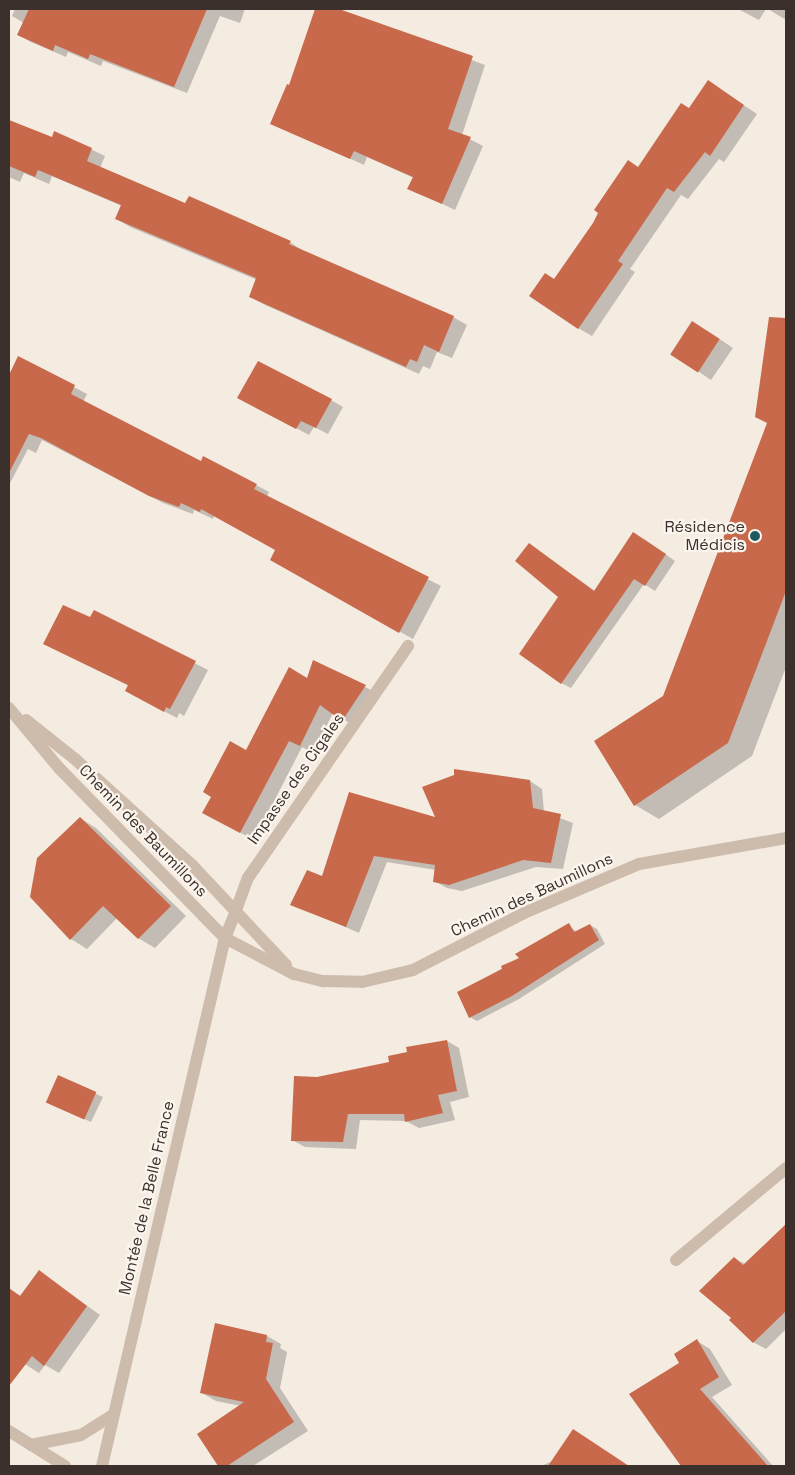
<!DOCTYPE html>
<html>
<head>
<meta charset="utf-8">
<style>
  body { margin:0 }
  #map { position:relative; width:795px; height:1475px; overflow:hidden; background:#f4ebe1; font-family:"Space Grotesk",sans-serif }
  div>[style] { position:absolute }
  [style*='--x'] { left:calc(var(--x)*1px); top:calc(var(--y)*1px); width:calc(var(--w)*1px); rotate:calc(var(--a)*1deg) }
  .shadow>* { inset:0; background:#0003 }
  .building>* { inset:0; background:#c8694b; transform-origin:0 0 }
  .minor>* { height:12px; margin:-6px; padding:0 6px; transform-origin:6px; border-radius:6px; background:#cdbbac }
  .dots>* { width:14px; height:14px; translate:-50% -50%; box-sizing:border-box; border:2px solid #fbf5ee; border-radius:50% }
  span { translate:-50% -50%; white-space:nowrap; text-align:center; line-height:1.15; -webkit-text-stroke:4.5px #fbf5ee; paint-order:stroke }
  .poi-label { font-size:16px; color:#3b302b }
  .right { translate:-100% -50%; text-align:right }
  .street-label { font-size:16px; color:#3b302b }
  .frame { position:absolute; inset:0; border:10px solid #3b302b; pointer-events:none }
</style>
</head>
<body>
<div id="map">
  <div class="shadow">
    <div style="clip-path:polygon(15px 9px,245px 9px,240px 23px,220px 16px,187px 93px,103px 61px,101px 66px,68px 52px,66px 57px,31px 42px,18px 35px,24px 23px,12px 16px)"></div>
    <div style="clip-path:polygon(317px 9px,334px 9px,485px 65px,462px 135px,483px 146px,455px 210px,409px 188px,414px 178px,367px 157px,364px 165px,271px 123px,290px 87px)"></div>
    <div style="clip-path:polygon(738px 9px,766px 9px,759px 20px)"></div>
    <div style="clip-path:polygon(768px 9px,786px 9px,786px 20px)"></div>
    <div style="clip-path:polygon(721px 90px,757px 114px,724px 162px,719px 159px,688px 199px,681px 195px,630px 269px,635px 272px,592px 336px,578px 328px,555px 280px,639px 168px,690px 109px)"></div>
    <div style="clip-path:polygon(9px 120px,52px 139px,55px 132px,105px 156px,100px 168px,186px 205px,290px 242px,303px 251px,453px 317px,467px 325px,452px 358px,437px 352px,430px 369px,423px 366px,419px 374px,263px 304px,250px 296px,257px 280px,130px 227px,117px 219px,122px 206px,52px 176px,49px 184px,24px 173px,20px 182px,9px 177px)"></div>
    <div style="clip-path:polygon(706px 330px,733px 348px,711px 380px,671px 353px)"></div>
    <div style="clip-path:polygon(765px 351px,786px 354px,786px 667px,752px 756px,659px 819px,635px 805px,664px 697px,768px 423px)"></div>
    <div style="clip-path:polygon(19px 358px,87px 394px,83px 402px,201px 462px,256px 485px,269px 492px,267px 497px,441px 586px,413px 639px,271px 560px,277px 550px,214px 516px,213px 519px,194px 510px,193px 514px,163px 503px,42px 440px,36px 453px,28px 449px,9px 485px,9px 378px)"></div>
    <div style="clip-path:polygon(331px 400px,343px 407px,328px 434px,314px 427px,309px 435px,251px 404px)"></div>
    <div style="clip-path:polygon(644px 539px,675px 561px,655px 591px,644px 584px,571px 688px,561px 683px,560px 596px,539px 551px,595px 591px)"></div>
    <div style="clip-path:polygon(94px 611px,208px 670px,184px 716px,179px 713px,177px 718px,139px 698px,129px 686px,44px 644px,91px 619px)"></div>
    <div style="clip-path:polygon(314px 661px,379px 694px,356px 727px,333px 713px,313px 753px,302px 747px,254px 840px,217px 820px,246px 751px,308px 679px)"></div>
    <div style="clip-path:polygon(530px 781px,542px 789px,544px 812px,573px 823px,563px 869px,536px 867px,462px 891px,447px 888px,434px 881px,436px 870px,387px 862px,359px 933px,292px 904px,323px 878px,437px 819px)"></div>
    <div style="clip-path:polygon(80px 818px,96px 828px,186px 916px,155px 948px,138px 938px,117px 918px,87px 949px,71px 939px,31px 897px)"></div>
    <div style="clip-path:polygon(568px 925px,577px 932px,590px 925px,597px 929px,605px 944px,519px 999px,477px 1021px,470px 1017px,458px 993px,521px 958px,517px 954px)"></div>
    <div style="clip-path:polygon(447px 1041px,459px 1048px,469px 1097px,450px 1102px,455px 1120px,419px 1128px,406px 1121px,360px 1120px,356px 1149px,305px 1147px,292px 1140px,317px 1078px,390px 1063px)"></div>
    <div style="clip-path:polygon(59px 1077px,103px 1097px,91px 1122px,53px 1105px)"></div>
    <div style="clip-path:polygon(786px 1225px,786px 1329px,766px 1349px,753px 1342px,733px 1319px,734px 1258px,745px 1264px)"></div>
    <div style="clip-path:polygon(40px 1272px,100px 1315px,59px 1373px,45px 1365px,39px 1373px,9px 1354px,9px 1289px,21px 1296px)"></div>
    <div style="clip-path:polygon(267px 1336px,281px 1344px,280px 1348px,287px 1352px,280px 1388px,308px 1431px,253px 1466px,219px 1466px,198px 1434px,241px 1406px,216px 1401px,202px 1393px)"></div>
    <div style="clip-path:polygon(697px 1341px,710px 1349px,732px 1385px,712px 1397px,773px 1466px,691px 1466px,657px 1434px,631px 1395px,681px 1363px)"></div>
    <div style="clip-path:polygon(553px 1461px,624px 1463px,622px 1466px,541px 1466px)"></div>
  </div>
  <div class="building">
    <div style="clip-path:polygon(29px 9px,207px 9px,174px 87px,90px 54px,88px 59px,55px 45px,53px 51px,17px 35px)"></div>
    <div style="clip-path:polygon(315px 9px,339px 9px,473px 56px,448px 129px,471px 137px,442px 204px,407px 189px,413px 177px,354px 151px,350px 159px,270px 124px,287px 84px,289px 85px)"></div>
    <div style="clip-path:polygon(708px 80px,744px 105px,710px 156px,705px 152px,674px 192px,667px 188px,618px 261px,623px 264px,578px 329px,529px 296px,545px 273px,554px 279px,593px 223px,598px 213px,594px 210px,628px 160px,638px 167px,681px 103px,689px 108px)"></div>
    <div style="clip-path:polygon(9px 120px,52px 137px,54px 131px,92px 148px,87px 161px,185px 203px,189px 196px,291px 241px,289px 244px,454px 316px,439px 352px,424px 345px,417px 362px,410px 359px,406px 367px,249px 297px,256px 278px,115px 219px,121px 205px,38px 170px,35px 177px,9px 166px)"></div>
    <div style="clip-path:polygon(769px 317px,786px 318px,786px 591px,728px 743px,634px 806px,594px 741px,663px 696px,767px 423px,755px 417px)"></div>
    <div style="left:692px;top:321px;width:33px;height:40px;rotate:33deg"></div>
    <div style="clip-path:polygon(18px 356px,75px 385px,71px 394px,201px 461px,203px 456px,257px 484px,254px 489px,429px 577px,399px 633px,270px 560px,275px 550px,201px 509px,200px 512px,181px 503px,179px 507px,149px 496px,41px 438px,29px 434px,9px 473px,9px 375px)"></div>
    <div style="clip-path:polygon(258px 361px,332px 399px,316px 428px,301px 421px,296px 429px,237px 398px)"></div>
    <div style="clip-path:polygon(633px 532px,666px 554px,645px 586px,634px 579px,561px 684px,519px 654px,558px 597px,515px 561px,529px 543px,594px 591px)"></div>
    <div style="clip-path:polygon(63px 605px,90px 617px,94px 610px,196px 661px,170px 709px,166px 707px,164px 712px,125px 691px,128px 685px,43px 644px)"></div>
    <div style="clip-path:polygon(313px 660px,366px 685px,342px 721px,320px 705px,300px 746px,289px 741px,240px 833px,202px 813px,211px 797px,203px 792px,230px 741px,246px 750px,289px 667px,307px 678px)"></div>
    <div style="clip-path:polygon(454px 769px,530px 780px,533px 808px,561px 814px,551px 863px,523px 860px,449px 885px,433px 882px,435px 865px,374px 856px,346px 927px,290px 905px,307px 870px,322px 876px,349px 792px,435px 817px,422px 787px,454px 775px)"></div>
    <div style="clip-path:polygon(80px 817px,171px 906px,138px 939px,103px 906px,70px 940px,30px 897px,37px 858px)"></div>
    <div style="clip-path:polygon(569px 923px,574px 932px,590px 924px,599px 940px,512px 996px,469px 1018px,457px 992px,502px 969px,501px 966px,519px 958px,515px 954px)"></div>
    <div style="clip-path:polygon(447px 1040px,457px 1091px,438px 1095px,443px 1113px,405px 1122px,404px 1114px,348px 1114px,343px 1142px,291px 1141px,294px 1076px,317px 1077px,389px 1062px,388px 1056px,407px 1052px,406px 1047px)"></div>
    <div style="left:58px;top:1075px;width:42px;height:30px;rotate:24deg"></div>
    <div style="clip-path:polygon(786px 1224px,786px 1311px,753px 1343px,729px 1320px,731px 1318px,699px 1291px,734px 1257px,743px 1265px)"></div>
    <div style="clip-path:polygon(39px 1270px,87px 1306px,44px 1366px,32px 1356px,9px 1386px,9px 1288px,20px 1296px)"></div>
    <div style="clip-path:polygon(215px 1323px,267px 1335px,266px 1342px,273px 1343px,266px 1379px,294px 1422px,227px 1466px,218px 1466px,197px 1434px,244px 1402px,200px 1393px)"></div>
    <div style="clip-path:polygon(697px 1339px,719px 1377px,700px 1389px,768px 1466px,681px 1466px,629px 1394px,679px 1363px,674px 1354px)"></div>
    <div style="clip-path:polygon(573px 1429px,629px 1466px,548px 1466px)"></div>
  </div>
  <div class="minor">
    <div style="--x:9;--y:708;--w:78;--a:50.2"></div>
    <div style="--x:59;--y:768;--w:238;--a:45.7"></div>
    <div style="--x:225;--y:938;--w:78;--a:27.6"></div>
    <div style="--x:294;--y:974;--w:30;--a:14"></div>
    <div style="--x:323;--y:981;--w:39;--a:1"></div>
    <div style="--x:362;--y:982;--w:52;--a:-13.2"></div>
    <div style="--x:413;--y:970;--w:125;--a:-27.2"></div>
    <div style="--x:524;--y:913;--w:125;--a:-23.1"></div>
    <div style="--x:639;--y:864;--w:149;--a:-10"></div>
    <div style="--x:26;--y:720;--w:63;--a:38.5"></div>
    <div style="--x:75;--y:759;--w:159;--a:42.2"></div>
    <div style="--x:193;--y:866;--w:136;--a:46.8"></div>
    <div style="--x:676;--y:1260;--w:143;--a:-39.9"></div>
    <div style="--x:9;--y:1431;--w:66;--a:32"></div>
    <div style="--x:31;--y:1445;--w:51;--a:-11.3"></div>
    <div style="--x:81;--y:1435;--w:36;--a:-32"></div>
    <div style="--x:102;--y:1466;--w:542;--a:-76.89"></div>
    <div style="--x:225;--y:938;--w:27;--a:-68"></div>
    <div style="--x:235;--y:913;--w:37;--a:-70"></div>
    <div style="--x:248;--y:878;--w:282;--a:-55.4"></div>
  </div>
  <div class="dots">
    <div style="left:755px;top:536px;background:#1f5a5e"></div>
  </div>
  <div class="poi-label">
    <span class="right" style="left:745px;top:536px">Résidence<br>Médicis</span>
  </div>
  <div class="street-label">
    <span style="left:296px;top:779px;rotate:-55deg">Impasse des Cigales</span>
    <span style="left:143px;top:831px;rotate:46deg">Chemin des Baumillons</span>
    <span style="left:532px;top:895px;rotate:-25deg">Chemin des Baumillons</span>
    <span style="left:147px;top:1198px;rotate:-77deg">Montée de la Belle France</span>
  </div>
  <div class="frame"></div>
</div>
</body>
</html>
